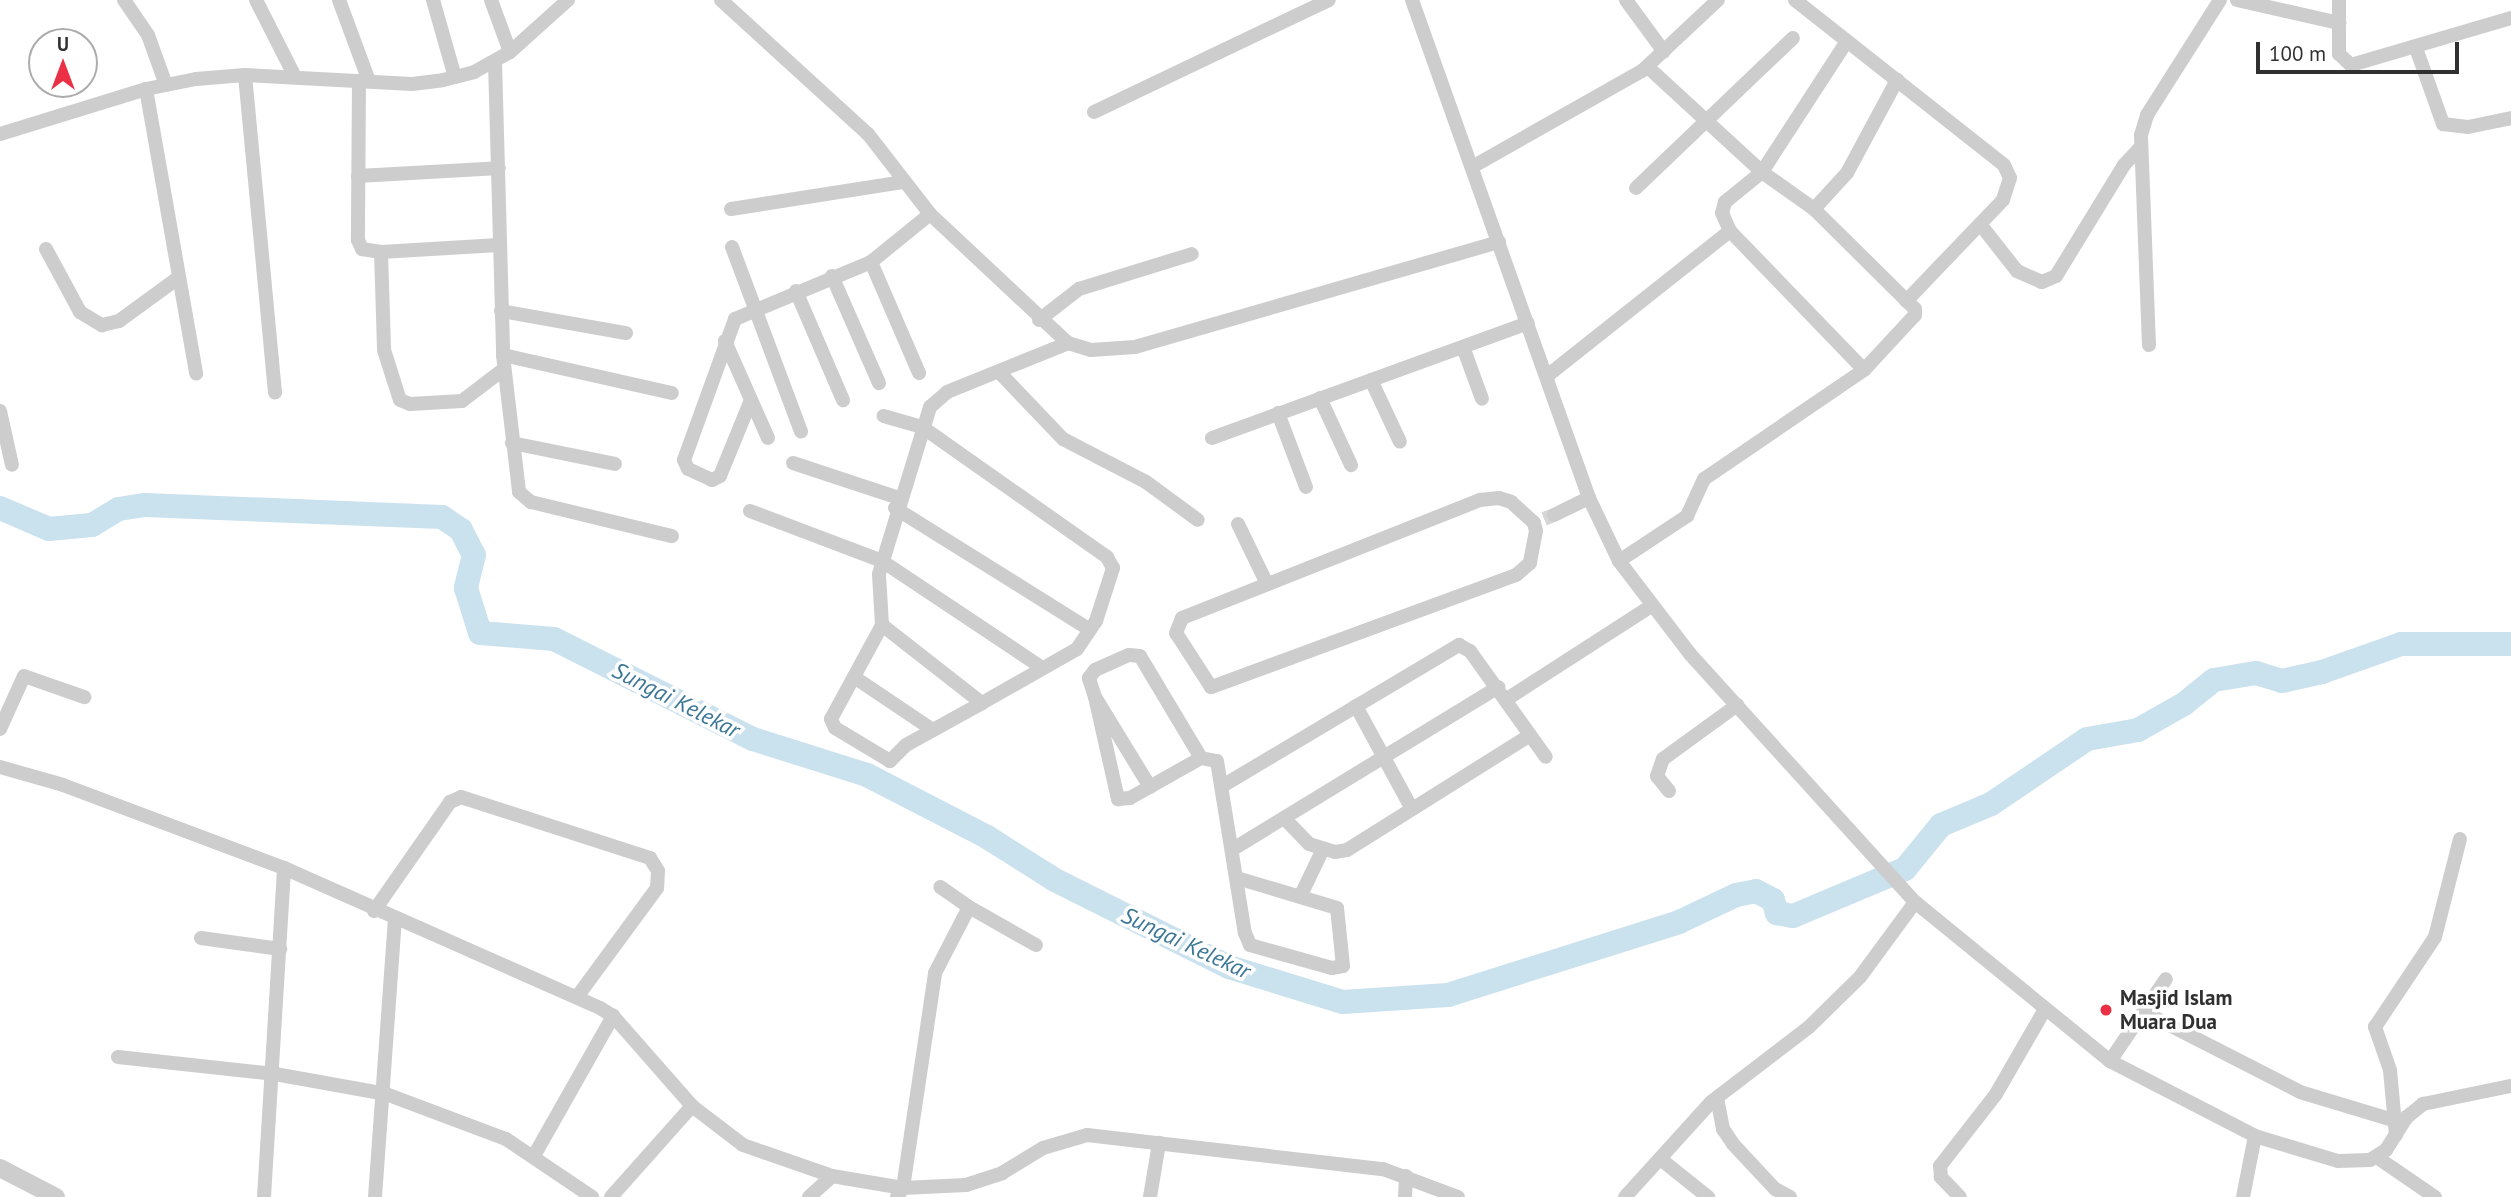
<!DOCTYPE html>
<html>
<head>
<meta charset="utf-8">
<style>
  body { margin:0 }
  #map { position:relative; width:2511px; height:1197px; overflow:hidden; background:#fff; font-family:"PT Sans",sans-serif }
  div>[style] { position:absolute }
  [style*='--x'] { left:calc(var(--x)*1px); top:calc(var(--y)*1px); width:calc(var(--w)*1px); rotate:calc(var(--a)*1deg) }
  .river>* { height:24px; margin:-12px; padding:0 12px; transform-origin:12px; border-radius:12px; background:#cae1ee }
  .minor-tunnel>* { height:14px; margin-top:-7px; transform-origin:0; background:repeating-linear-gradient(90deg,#d6d6d6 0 14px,transparent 0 21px) }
  .minor>* { height:14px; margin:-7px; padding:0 7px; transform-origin:7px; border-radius:7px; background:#cdcdcd }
  .tertiary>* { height:18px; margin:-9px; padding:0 9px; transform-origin:9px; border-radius:9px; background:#cdcdcd }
  .dots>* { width:19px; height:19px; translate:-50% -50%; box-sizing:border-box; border:4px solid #fff; border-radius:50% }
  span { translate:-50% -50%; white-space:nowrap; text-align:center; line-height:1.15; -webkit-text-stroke:7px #fff; paint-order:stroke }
  .poi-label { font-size:21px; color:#303030; font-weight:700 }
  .left { translate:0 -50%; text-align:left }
  .water-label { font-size:23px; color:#3b7696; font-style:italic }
  .north { position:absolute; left:28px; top:28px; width:70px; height:70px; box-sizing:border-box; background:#fff; border:2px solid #acacac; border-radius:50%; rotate:0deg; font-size:19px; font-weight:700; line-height:28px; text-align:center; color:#303030 }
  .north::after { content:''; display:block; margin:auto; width:24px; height:32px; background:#eb2f44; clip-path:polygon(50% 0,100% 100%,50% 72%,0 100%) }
  .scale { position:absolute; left:2256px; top:42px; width:203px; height:32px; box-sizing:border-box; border:4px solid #303030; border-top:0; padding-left:9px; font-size:21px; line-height:24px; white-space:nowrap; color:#303030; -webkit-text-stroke:5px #fff; paint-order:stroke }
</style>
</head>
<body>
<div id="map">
  <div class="river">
    <div style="--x:0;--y:508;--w:53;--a:23.2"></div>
    <div style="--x:49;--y:529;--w:43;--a:-5.3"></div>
    <div style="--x:92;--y:525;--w:31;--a:-31"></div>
    <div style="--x:119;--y:509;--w:26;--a:-9"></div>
    <div style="--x:145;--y:505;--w:297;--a:2.3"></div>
    <div style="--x:442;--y:517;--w:23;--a:34"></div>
    <div style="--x:461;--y:530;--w:28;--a:63"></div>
    <div style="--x:474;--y:555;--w:34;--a:104"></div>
    <div style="--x:466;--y:588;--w:47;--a:72.7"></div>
    <div style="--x:480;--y:633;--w:74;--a:4.6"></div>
    <div style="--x:554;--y:639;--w:223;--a:26.7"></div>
    <div style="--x:753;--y:739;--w:120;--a:17.5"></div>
    <div style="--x:867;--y:775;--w:135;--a:27.3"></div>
    <div style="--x:987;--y:837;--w:80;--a:32.3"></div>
    <div style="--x:1055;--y:880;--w:195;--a:26.6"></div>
    <div style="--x:1229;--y:967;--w:119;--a:17.1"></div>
    <div style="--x:1343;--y:1002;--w:105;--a:-3.8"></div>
    <div style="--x:1448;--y:995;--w:242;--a:-17.5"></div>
    <div style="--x:1679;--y:922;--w:63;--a:-25.3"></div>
    <div style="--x:1736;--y:895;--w:20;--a:-11"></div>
    <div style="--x:1756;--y:891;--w:19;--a:28"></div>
    <div style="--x:1773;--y:900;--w:14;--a:73"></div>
    <div style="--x:1777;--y:913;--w:16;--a:11"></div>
    <div style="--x:1793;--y:916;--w:121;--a:-22.8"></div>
    <div style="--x:1905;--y:869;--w:57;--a:-50.7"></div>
    <div style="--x:1941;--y:825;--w:54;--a:-22.8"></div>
    <div style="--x:1991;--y:804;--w:116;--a:-34.1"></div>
    <div style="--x:2087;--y:739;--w:52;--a:-10"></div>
    <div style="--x:2138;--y:730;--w:53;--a:-29.5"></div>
    <div style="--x:2184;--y:704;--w:38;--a:-39"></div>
    <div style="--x:2214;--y:680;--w:43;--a:-9.5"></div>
    <div style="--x:2256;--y:673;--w:27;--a:17"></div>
    <div style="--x:2282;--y:681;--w:41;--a:-12.7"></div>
    <div style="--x:2322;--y:672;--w:84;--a:-19.5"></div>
    <div style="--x:2401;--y:644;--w:110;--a:0"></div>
  </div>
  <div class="minor-tunnel">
    <div style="--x:1544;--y:519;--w:11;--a:-22"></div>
  </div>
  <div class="minor">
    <div style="--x:124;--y:0;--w:42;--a:55.6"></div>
    <div style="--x:148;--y:35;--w:53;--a:70.2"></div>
    <div style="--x:256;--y:0;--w:84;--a:63.1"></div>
    <div style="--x:339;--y:0;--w:86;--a:69.7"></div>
    <div style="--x:433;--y:0;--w:80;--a:74.1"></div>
    <div style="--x:491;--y:0;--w:55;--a:69.9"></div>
    <div style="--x:721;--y:0;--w:199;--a:42.4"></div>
    <div style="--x:868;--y:134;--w:101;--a:52.2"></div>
    <div style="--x:930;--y:214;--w:189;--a:43.1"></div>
    <div style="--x:1068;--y:343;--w:24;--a:17"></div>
    <div style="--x:1091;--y:350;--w:44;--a:-3.9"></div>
    <div style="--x:1135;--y:347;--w:379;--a:-16.1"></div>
    <div style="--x:1412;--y:0;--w:529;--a:70.43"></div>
    <div style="--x:1589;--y:498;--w:70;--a:64.5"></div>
    <div style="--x:1619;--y:561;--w:117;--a:52.6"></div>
    <div style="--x:1690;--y:654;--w:335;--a:47.8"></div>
    <div style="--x:1915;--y:902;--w:252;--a:39.2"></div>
    <div style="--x:2110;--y:1061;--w:163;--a:27.3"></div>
    <div style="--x:2255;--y:1136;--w:87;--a:16.8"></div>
    <div style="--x:2338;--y:1161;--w:32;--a:-2"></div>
    <div style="--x:2370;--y:1160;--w:19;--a:-32"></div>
    <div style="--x:2386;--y:1150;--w:39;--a:-58"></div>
    <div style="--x:2407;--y:1117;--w:21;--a:-39"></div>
    <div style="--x:2423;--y:1104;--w:90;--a:-11.6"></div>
    <div style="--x:1626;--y:0;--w:64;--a:53.8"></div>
    <div style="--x:1795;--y:0;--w:266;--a:38.3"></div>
    <div style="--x:2004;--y:165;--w:14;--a:65"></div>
    <div style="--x:2010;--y:178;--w:23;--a:108"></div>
    <div style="--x:2003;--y:200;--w:140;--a:133.8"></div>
    <div style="--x:2237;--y:0;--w:105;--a:12.7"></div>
    <div style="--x:2339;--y:0;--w:54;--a:90"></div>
    <div style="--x:2339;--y:54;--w:16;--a:43"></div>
    <div style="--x:2351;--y:65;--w:167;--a:-16.4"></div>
    <div style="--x:1847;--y:41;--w:156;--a:123"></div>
    <div style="--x:1762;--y:172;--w:48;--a:141"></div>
    <div style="--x:1725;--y:202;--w:11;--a:105"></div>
    <div style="--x:1722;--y:213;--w:20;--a:66"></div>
    <div style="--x:1730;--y:231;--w:193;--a:46"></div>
    <div style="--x:2416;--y:48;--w:81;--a:70.4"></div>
    <div style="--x:2443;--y:124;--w:25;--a:7"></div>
    <div style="--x:2468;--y:127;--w:44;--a:-11.8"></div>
    <div style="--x:495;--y:62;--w:293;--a:88.4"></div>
    <div style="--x:503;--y:355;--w:138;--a:83.3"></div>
    <div style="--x:519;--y:492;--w:16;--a:40"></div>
    <div style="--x:531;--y:502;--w:145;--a:13.6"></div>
    <div style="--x:245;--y:75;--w:319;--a:84.6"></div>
    <div style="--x:359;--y:81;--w:159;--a:90.4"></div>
    <div style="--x:358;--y:240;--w:10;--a:66"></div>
    <div style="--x:362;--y:249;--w:19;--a:9"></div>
    <div style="--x:381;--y:252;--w:118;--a:-3.4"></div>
    <div style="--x:146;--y:89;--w:289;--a:80"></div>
    <div style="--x:1094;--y:112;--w:260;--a:-25.5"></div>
    <div style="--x:0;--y:134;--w:153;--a:-17.1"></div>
    <div style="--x:146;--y:89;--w:51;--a:-11.3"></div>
    <div style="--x:196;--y:79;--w:49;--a:-4.7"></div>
    <div style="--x:245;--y:75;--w:167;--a:3.1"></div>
    <div style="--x:412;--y:84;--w:31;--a:-7"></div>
    <div style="--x:443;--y:80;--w:32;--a:-14"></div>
    <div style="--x:474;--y:72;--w:41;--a:-29.1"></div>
    <div style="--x:510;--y:52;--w:78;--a:-41.9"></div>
    <div style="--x:1472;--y:167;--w:195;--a:-29.5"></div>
    <div style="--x:1642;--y:71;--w:104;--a:-43.1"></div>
    <div style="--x:358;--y:176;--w:141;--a:-3.2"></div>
    <div style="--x:1636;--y:188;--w:217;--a:-43.7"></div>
    <div style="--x:731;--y:209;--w:175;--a:-8.9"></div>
    <div style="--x:1814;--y:209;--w:49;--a:-47.5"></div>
    <div style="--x:1847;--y:173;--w:106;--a:-61.7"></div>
    <div style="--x:1980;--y:224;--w:60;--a:51.8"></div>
    <div style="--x:2017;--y:271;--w:27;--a:24"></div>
    <div style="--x:2042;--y:282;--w:15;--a:-23"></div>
    <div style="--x:2056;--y:276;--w:130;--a:-58.5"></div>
    <div style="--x:2124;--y:165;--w:25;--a:-47"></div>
    <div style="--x:732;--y:247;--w:197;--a:69.5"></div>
    <div style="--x:46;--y:249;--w:72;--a:61.6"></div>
    <div style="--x:80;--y:312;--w:26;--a:31"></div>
    <div style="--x:102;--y:325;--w:17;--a:-13"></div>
    <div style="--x:119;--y:321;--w:73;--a:-36.1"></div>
    <div style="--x:381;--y:252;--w:98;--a:88.2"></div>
    <div style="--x:384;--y:350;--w:52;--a:72.3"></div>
    <div style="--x:400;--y:400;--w:11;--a:22"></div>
    <div style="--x:410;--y:404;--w:52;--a:-3.3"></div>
    <div style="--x:462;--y:401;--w:53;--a:-37.3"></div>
    <div style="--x:871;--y:262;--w:121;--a:66.6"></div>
    <div style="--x:832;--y:276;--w:117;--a:66.3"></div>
    <div style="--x:796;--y:291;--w:119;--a:66.7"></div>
    <div style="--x:501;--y:311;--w:127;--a:10"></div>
    <div style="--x:1039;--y:320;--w:51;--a:-37.8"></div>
    <div style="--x:1079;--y:289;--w:118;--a:-17.2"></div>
    <div style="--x:725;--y:341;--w:106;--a:66.1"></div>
    <div style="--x:2149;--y:345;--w:210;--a:-92.2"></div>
    <div style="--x:2141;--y:135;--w:21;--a:-73"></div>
    <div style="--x:2147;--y:115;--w:136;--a:-57.6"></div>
    <div style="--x:1463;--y:347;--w:55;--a:69.9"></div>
    <div style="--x:503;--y:355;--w:173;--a:12.7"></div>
    <div style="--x:999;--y:372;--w:93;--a:46.3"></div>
    <div style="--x:1063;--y:439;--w:93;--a:27.4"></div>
    <div style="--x:1146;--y:482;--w:64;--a:36.2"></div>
    <div style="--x:1547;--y:376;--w:233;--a:-38.4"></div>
    <div style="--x:1371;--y:380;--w:68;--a:64.9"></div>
    <div style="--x:1320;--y:398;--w:74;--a:65.2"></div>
    <div style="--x:751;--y:400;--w:82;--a:112.2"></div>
    <div style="--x:720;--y:476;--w:9;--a:153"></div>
    <div style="--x:712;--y:480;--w:26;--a:-155"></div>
    <div style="--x:688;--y:469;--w:10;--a:-114"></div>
    <div style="--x:684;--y:460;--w:150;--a:-70.1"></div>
    <div style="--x:735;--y:319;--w:147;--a:-22.7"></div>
    <div style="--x:871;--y:262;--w:76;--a:-39.1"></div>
    <div style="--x:0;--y:411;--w:55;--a:77.5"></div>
    <div style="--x:1278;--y:413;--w:79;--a:69.3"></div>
    <div style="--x:1212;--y:438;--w:336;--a:-20"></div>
    <div style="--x:512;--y:443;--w:105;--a:11.5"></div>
    <div style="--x:793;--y:463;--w:112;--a:18.3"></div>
    <div style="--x:1499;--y:498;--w:13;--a:18"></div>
    <div style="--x:1511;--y:502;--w:31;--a:42"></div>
    <div style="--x:1534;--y:523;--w:8;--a:76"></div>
    <div style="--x:1536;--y:531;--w:33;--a:101"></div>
    <div style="--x:1530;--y:563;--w:18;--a:139"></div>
    <div style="--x:1516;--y:575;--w:325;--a:159.8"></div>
    <div style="--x:1211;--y:687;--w:64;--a:-122.9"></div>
    <div style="--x:1176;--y:633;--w:16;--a:-68"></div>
    <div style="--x:1182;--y:618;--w:321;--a:-21.6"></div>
    <div style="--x:1480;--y:500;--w:19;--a:-6"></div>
    <div style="--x:895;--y:508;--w:230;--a:32"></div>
    <div style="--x:750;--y:511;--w:141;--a:20.7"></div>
    <div style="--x:882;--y:561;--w:191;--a:33.7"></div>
    <div style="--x:1554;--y:515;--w:39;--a:-26"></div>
    <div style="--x:1238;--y:524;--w:67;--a:64.2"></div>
    <div style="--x:1619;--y:561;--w:82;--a:-33.5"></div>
    <div style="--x:1687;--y:516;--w:41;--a:-65.3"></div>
    <div style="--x:1704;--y:479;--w:194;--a:-34.3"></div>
    <div style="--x:1864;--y:370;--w:75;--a:-47.2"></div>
    <div style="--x:1915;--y:315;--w:6;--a:-90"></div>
    <div style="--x:1915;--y:309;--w:142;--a:-135.3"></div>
    <div style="--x:1814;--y:209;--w:64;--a:-144.6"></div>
    <div style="--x:1762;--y:172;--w:155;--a:-137.4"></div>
    <div style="--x:882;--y:625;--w:127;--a:38"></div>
    <div style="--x:982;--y:703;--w:109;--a:-29.6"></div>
    <div style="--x:1077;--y:649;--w:34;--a:-56"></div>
    <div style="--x:1096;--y:621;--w:56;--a:-72.2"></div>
    <div style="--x:1113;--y:568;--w:13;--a:-119"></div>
    <div style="--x:1107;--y:557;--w:226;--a:-144.9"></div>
    <div style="--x:922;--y:427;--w:40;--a:-164"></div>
    <div style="--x:854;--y:677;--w:95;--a:33.9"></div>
    <div style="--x:1095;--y:697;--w:105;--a:77.3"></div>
    <div style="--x:1118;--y:799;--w:12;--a:-5"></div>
    <div style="--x:1130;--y:798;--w:81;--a:-29.4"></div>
    <div style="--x:1201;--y:758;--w:16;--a:11"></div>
    <div style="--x:1217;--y:761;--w:174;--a:80.8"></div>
    <div style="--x:1245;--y:933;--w:13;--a:67"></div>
    <div style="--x:1250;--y:945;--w:85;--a:15.7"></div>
    <div style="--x:1332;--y:968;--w:11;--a:-10"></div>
    <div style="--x:1343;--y:966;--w:58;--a:-95.9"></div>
    <div style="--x:1337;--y:908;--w:104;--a:-163.3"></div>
    <div style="--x:1507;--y:699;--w:170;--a:-32.8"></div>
    <div style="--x:982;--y:703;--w:87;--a:151.1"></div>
    <div style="--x:906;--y:745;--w:23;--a:135"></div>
    <div style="--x:890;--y:761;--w:64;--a:-149"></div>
    <div style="--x:835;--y:728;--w:10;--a:-114"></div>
    <div style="--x:831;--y:719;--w:107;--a:-61.5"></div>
    <div style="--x:882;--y:625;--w:51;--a:-93.4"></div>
    <div style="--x:879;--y:574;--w:175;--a:-73"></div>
    <div style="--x:930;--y:407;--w:23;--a:-41"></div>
    <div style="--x:947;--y:392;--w:131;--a:-22"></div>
    <div style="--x:1356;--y:706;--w:117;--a:61.5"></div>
    <div style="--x:0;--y:729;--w:58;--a:-65.6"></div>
    <div style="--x:24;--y:676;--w:64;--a:19.3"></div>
    <div style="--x:0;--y:767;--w:66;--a:15.9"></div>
    <div style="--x:63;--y:785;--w:236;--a:20.6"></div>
    <div style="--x:284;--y:868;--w:346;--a:23.9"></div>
    <div style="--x:600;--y:1008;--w:15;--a:32"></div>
    <div style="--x:613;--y:1016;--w:120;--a:48.7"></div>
    <div style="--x:692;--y:1106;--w:64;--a:37.4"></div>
    <div style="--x:743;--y:1145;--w:94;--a:19.2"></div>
    <div style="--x:832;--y:1176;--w:72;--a:9.6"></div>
    <div style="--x:903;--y:1188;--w:63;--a:-2.7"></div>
    <div style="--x:966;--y:1185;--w:38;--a:-18"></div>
    <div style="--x:1002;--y:1173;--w:48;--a:-31.4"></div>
    <div style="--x:1043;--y:1148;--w:46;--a:-16.5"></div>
    <div style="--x:1087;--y:1135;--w:298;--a:6.6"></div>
    <div style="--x:1383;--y:1169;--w:80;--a:20.5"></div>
    <div style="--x:1224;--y:785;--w:274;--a:-30.8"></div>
    <div style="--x:1459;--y:645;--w:13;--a:29"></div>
    <div style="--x:1470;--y:651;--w:130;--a:54.4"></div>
    <div style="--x:1150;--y:787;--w:105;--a:-121.4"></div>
    <div style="--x:1095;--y:697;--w:20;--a:-108"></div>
    <div style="--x:1089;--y:678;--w:10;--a:-53"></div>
    <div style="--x:1095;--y:670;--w:37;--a:-24"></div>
    <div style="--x:1129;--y:655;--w:11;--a:5"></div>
    <div style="--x:1140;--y:656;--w:119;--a:59.1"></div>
    <div style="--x:1669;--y:791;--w:19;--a:-129"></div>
    <div style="--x:1657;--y:776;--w:18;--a:-71"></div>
    <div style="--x:1663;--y:759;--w:92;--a:-36.1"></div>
    <div style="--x:1284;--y:818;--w:36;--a:46"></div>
    <div style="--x:1309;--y:844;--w:27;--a:17"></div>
    <div style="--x:1335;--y:852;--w:12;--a:-9"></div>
    <div style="--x:1347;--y:850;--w:216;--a:-32.1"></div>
    <div style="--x:1233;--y:849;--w:311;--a:-31.4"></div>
    <div style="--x:1301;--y:895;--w:51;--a:-64.4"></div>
    <div style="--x:969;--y:907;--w:77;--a:29.6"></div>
    <div style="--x:374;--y:911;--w:133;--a:-55.1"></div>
    <div style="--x:450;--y:802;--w:12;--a:-24"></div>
    <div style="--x:461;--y:797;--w:199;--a:17.9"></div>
    <div style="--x:650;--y:858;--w:15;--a:58"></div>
    <div style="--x:658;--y:871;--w:17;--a:93"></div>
    <div style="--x:657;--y:888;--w:135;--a:126.3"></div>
    <div style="--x:201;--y:938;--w:80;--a:7.9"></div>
    <div style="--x:2144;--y:1012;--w:175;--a:27.1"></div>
    <div style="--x:2300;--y:1092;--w:97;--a:16.8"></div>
    <div style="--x:118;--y:1057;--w:158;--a:6.2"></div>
    <div style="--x:275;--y:1074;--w:113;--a:10.2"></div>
    <div style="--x:386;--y:1094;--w:128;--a:20.6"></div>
    <div style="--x:506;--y:1139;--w:104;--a:34"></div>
    <div style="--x:2110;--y:1061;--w:99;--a:-55.7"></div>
    <div style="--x:1717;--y:1098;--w:32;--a:79"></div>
    <div style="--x:1723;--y:1129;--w:18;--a:56"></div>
    <div style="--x:1733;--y:1144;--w:62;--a:47"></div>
    <div style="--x:1775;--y:1189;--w:17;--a:28"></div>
    <div style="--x:2396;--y:1135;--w:65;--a:-95.3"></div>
    <div style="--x:2390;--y:1070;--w:46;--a:-109.2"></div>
    <div style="--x:2375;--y:1027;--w:108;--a:-56.3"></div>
    <div style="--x:2435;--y:937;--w:101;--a:-75.7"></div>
    <div style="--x:535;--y:1154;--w:159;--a:-60.5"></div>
    <div style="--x:2378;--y:1158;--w:69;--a:34.4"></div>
    <div style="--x:1663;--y:1161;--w:58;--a:38.7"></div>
    <div style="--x:264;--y:1197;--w:330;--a:-86.5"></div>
    <div style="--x:375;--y:1197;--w:278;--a:-85.9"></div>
    <div style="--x:611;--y:1197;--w:122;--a:-48.3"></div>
    <div style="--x:809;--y:1197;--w:31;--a:-42"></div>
    <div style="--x:897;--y:1197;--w:11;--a:-56"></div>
    <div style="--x:903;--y:1188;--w:217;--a:-81.5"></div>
    <div style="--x:935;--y:973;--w:74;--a:-62.7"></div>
    <div style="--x:969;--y:907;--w:35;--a:-145"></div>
    <div style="--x:1150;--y:1197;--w:55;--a:-80.5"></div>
    <div style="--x:1405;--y:1197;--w:21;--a:-87"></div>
    <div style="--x:1625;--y:1197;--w:128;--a:-47.8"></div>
    <div style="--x:1711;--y:1102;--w:123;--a:-37.4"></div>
    <div style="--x:1809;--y:1027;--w:71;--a:-44.4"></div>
    <div style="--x:1860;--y:977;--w:93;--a:-53.7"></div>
    <div style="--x:1960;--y:1197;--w:28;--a:-134"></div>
    <div style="--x:1941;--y:1177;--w:11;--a:-95"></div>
    <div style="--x:1940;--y:1166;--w:91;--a:-52.1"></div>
    <div style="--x:1996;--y:1094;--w:98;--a:-60"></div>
    <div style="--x:2243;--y:1197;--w:62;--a:-78.9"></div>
  </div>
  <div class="tertiary">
    <div style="--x:0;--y:1168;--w:63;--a:27.4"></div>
  </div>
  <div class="dots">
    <div style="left:2106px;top:1010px;background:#eb2f44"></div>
  </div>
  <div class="poi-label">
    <span class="left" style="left:2120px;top:1010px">Masjid Islam<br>Muara Dua</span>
  </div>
  <div class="water-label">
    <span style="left:676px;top:700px;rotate:27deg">Sungai Kelekar</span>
    <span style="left:1186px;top:943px;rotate:25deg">Sungai Kelekar</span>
  </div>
  <div class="north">U</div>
  <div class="scale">100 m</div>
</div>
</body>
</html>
